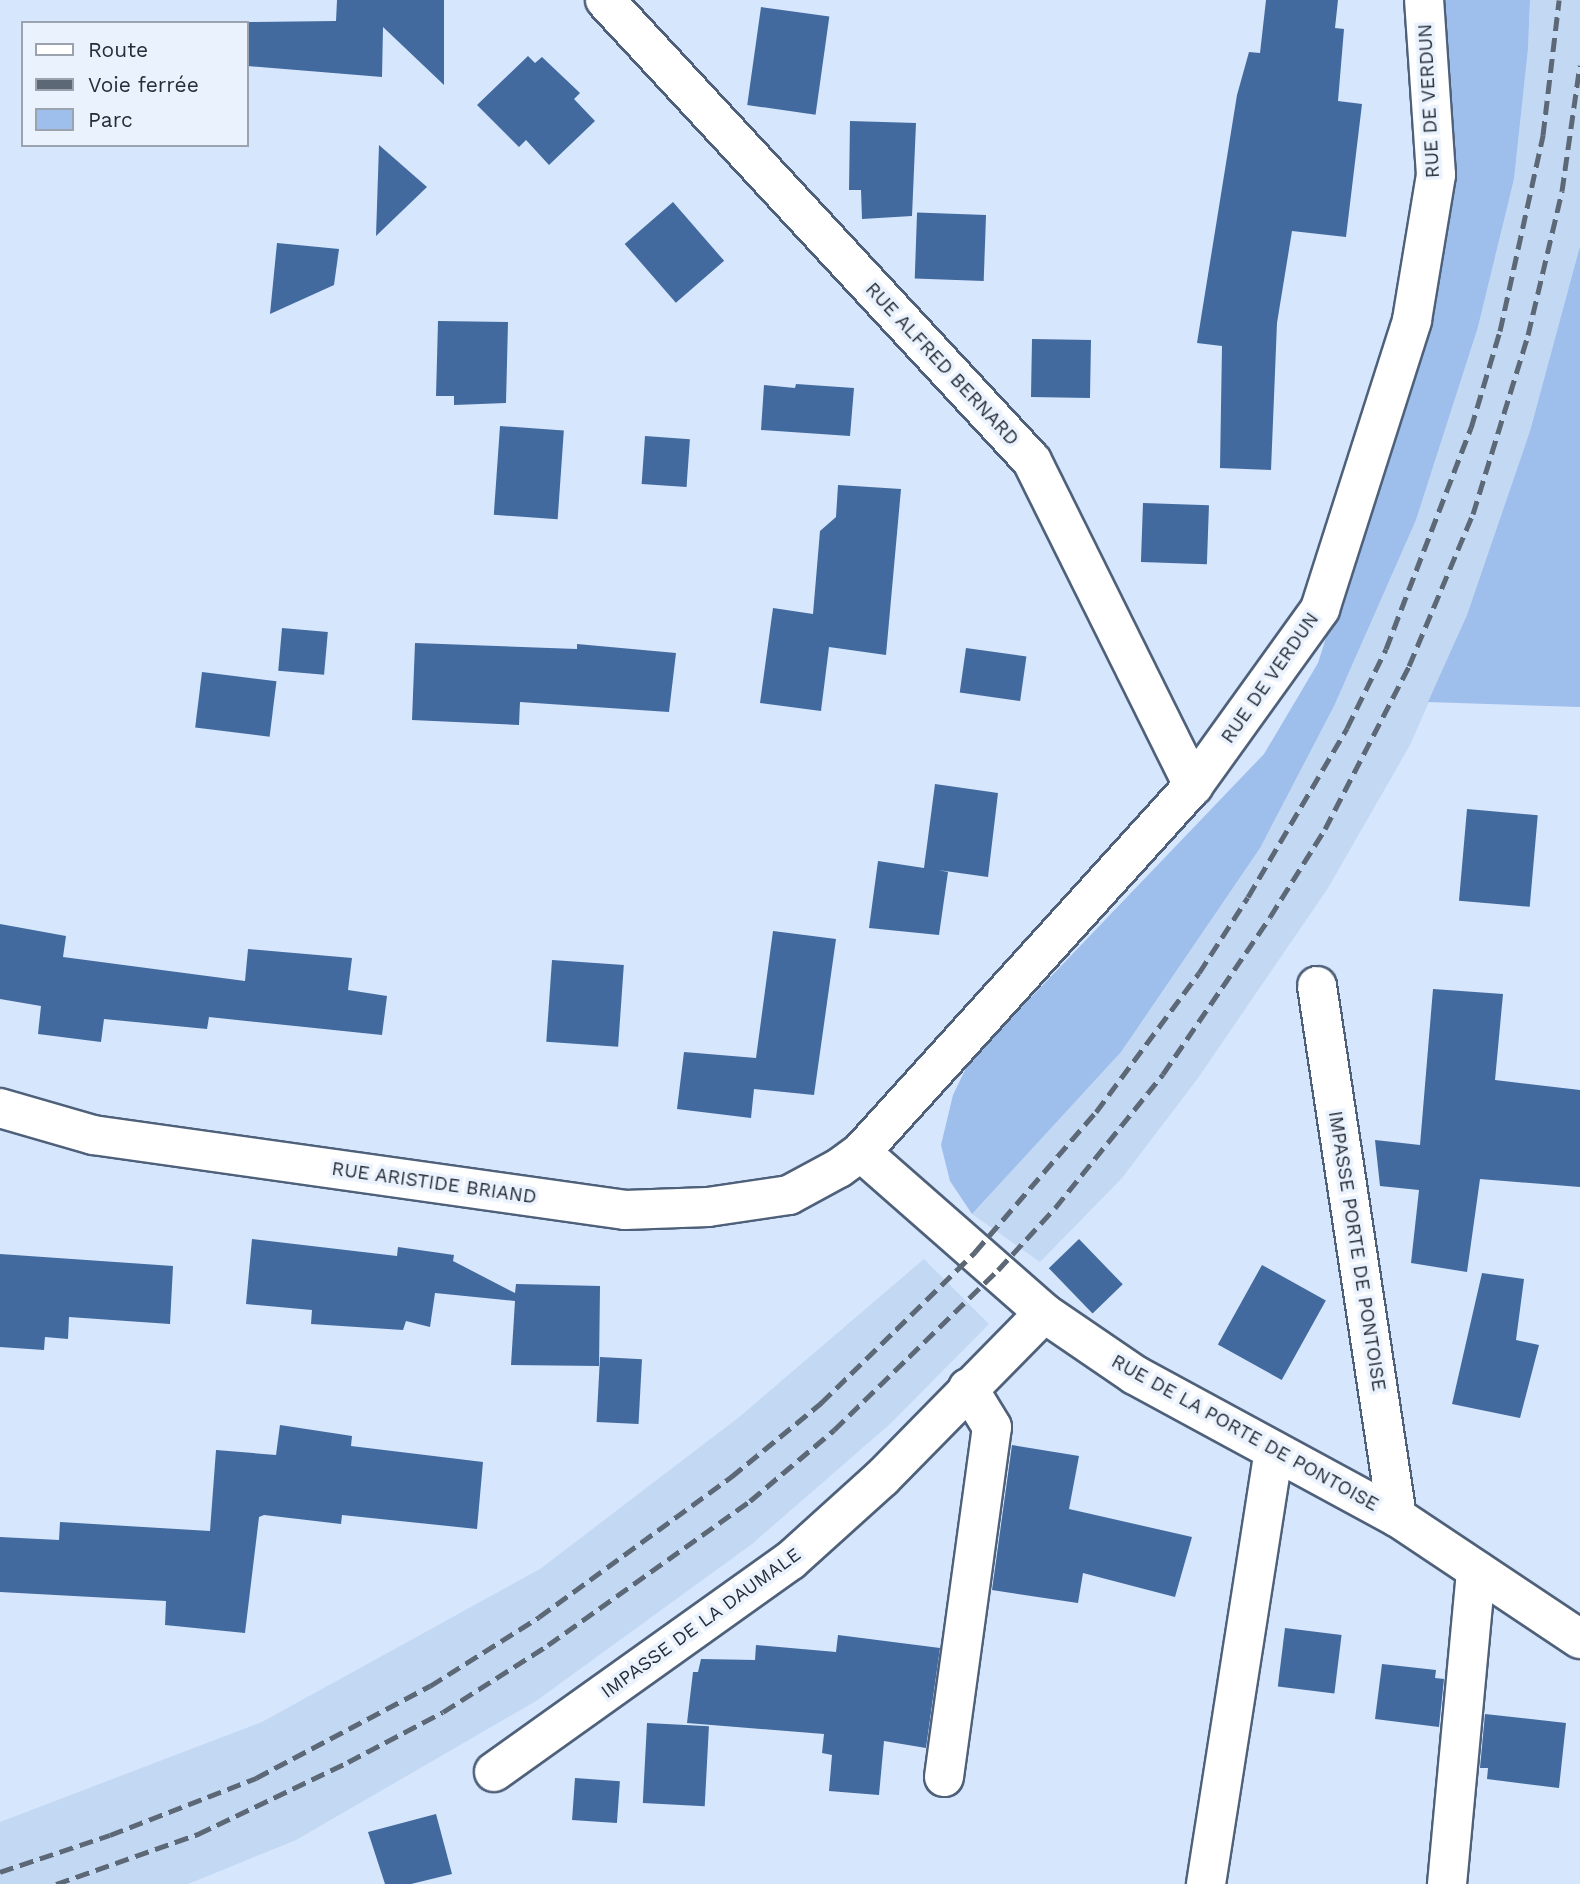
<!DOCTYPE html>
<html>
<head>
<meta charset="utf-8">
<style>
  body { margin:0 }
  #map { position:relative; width:1580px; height:1884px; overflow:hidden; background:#d5e6fd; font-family:"Work Sans",sans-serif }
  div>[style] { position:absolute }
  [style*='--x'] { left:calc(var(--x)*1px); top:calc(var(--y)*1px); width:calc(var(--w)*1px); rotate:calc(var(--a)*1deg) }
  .built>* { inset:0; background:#c3d8f3 }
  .green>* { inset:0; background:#9ebeeb }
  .building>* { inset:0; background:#436a9e; transform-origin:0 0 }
  .roads { filter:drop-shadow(2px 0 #4f617a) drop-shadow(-2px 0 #4f617a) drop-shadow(0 2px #4f617a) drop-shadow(0 -2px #4f617a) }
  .minor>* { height:38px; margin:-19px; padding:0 19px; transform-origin:19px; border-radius:19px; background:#fff }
  .rail>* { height:5px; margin-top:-2.5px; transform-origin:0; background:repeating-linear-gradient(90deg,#5d6877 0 14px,transparent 0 21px) }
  span { translate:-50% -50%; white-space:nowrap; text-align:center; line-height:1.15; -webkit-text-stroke:7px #eaf2fe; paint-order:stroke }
  .street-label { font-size:19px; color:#252d38 }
  .legend { position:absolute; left:21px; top:21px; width:228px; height:126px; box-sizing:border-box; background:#eaf2fe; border:2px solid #9ba3af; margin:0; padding:9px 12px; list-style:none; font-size:21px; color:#252d38 }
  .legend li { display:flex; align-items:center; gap:14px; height:35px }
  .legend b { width:35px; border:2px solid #9ba3af }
</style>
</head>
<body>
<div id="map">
  <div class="built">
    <div style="clip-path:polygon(1530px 0,1580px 0,1580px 246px,1530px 431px,1467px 615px,1410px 745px,1328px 888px,1198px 1078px,1122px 1178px,1040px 1262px,972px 1214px,1121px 1052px,1335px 704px,1416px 520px,1478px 327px,1514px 179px,1528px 49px)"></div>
    <div style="clip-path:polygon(924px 1259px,989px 1324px,890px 1424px,752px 1544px,536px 1701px,296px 1840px,188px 1884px,0 1884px,0 1822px,262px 1722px,540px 1569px,738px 1418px)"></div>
  </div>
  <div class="green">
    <div style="clip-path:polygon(1437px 0,1530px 0,1528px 49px,1514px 179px,1478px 327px,1416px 520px,1335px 704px,1260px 848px,1121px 1052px,972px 1214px,950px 1181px,941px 1145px,953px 1095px,969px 1062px,1264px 754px,1318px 663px,1434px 297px)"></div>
    <div style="clip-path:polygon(1580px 246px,1580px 707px,1428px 702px,1467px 615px,1530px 431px)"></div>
  </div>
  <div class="building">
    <div style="clip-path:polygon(337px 0,444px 0,444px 85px,383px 27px,382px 77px,247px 66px,247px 22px,336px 21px)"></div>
    <div style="clip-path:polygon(1266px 0,1338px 0,1335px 28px,1344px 29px,1338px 101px,1362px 104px,1346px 237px,1292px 231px,1277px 323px,1271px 470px,1220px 468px,1222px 346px,1197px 343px,1237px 95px,1249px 52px,1260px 53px)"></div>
    <div style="left:761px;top:7px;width:69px;height:99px;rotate:8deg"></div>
    <div style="clip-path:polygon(528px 56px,535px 63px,542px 57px,580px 93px,574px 99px,595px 121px,549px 165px,526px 140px,519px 147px,477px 105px)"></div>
    <div style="clip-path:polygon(850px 121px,916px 123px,912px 216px,862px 219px,861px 190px,849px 190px)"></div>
    <div style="clip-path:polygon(379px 145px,427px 187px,376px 236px)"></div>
    <div style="left:673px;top:202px;width:78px;height:64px;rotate:49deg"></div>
    <div style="left:986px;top:215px;width:66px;height:69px;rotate:92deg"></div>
    <div style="clip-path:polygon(277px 243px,339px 249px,334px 285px,270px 314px)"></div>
    <div style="clip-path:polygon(438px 321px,508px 322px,506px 403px,454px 405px,454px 396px,436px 396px)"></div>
    <div style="left:1032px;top:339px;width:59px;height:58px;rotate:1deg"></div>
    <div style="clip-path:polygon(796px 384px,854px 388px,850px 436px,761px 430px,764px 385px,795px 388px)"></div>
    <div style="left:500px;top:426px;width:64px;height:89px;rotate:4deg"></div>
    <div style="left:645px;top:436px;width:45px;height:48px;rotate:4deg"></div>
    <div style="clip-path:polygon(838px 485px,901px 489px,886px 655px,829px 647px,821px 711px,760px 703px,773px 608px,813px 614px,820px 531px,836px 517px)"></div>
    <div style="left:1143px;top:503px;width:66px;height:59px;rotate:2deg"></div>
    <div style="left:282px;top:628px;width:46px;height:43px;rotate:5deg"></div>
    <div style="clip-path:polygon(415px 643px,577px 649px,577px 644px,676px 653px,669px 712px,520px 702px,519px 725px,412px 720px)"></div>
    <div style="left:966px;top:648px;width:61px;height:45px;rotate:8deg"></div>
    <div style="left:202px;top:672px;width:75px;height:56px;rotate:7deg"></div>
    <div style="clip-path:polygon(935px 784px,998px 793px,988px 877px,938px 870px,948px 872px,939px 935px,869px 928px,878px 861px,924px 868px)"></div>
    <div style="left:1467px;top:809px;width:71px;height:92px;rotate:5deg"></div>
    <div style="clip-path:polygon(0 924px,66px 936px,63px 957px,245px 981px,248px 949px,352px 958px,348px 990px,387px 996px,382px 1035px,209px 1017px,207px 1029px,104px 1019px,101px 1042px,38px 1034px,41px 1006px,0 999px)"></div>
    <div style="clip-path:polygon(773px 931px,836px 939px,814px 1095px,754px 1089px,751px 1118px,677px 1109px,684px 1052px,756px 1058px)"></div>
    <div style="left:552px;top:960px;width:72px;height:82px;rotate:4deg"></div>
    <div style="clip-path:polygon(1433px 989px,1503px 994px,1495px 1080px,1580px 1090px,1580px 1187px,1480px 1179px,1467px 1272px,1411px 1263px,1419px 1190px,1380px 1186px,1375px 1140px,1420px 1145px)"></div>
    <div style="clip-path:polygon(252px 1239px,397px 1256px,398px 1247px,454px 1255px,453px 1261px,515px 1293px,516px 1284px,600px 1286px,599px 1366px,511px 1365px,515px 1301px,435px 1293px,430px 1327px,406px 1321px,403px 1330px,311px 1324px,312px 1310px,246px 1304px)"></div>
    <div style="left:1079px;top:1239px;width:63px;height:42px;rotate:46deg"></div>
    <div style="clip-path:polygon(0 1254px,173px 1266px,170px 1324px,69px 1317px,68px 1339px,45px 1337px,44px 1350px,0 1347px)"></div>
    <div style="left:1262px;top:1265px;width:73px;height:91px;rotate:29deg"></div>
    <div style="clip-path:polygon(1482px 1273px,1524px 1279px,1516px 1340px,1539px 1345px,1520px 1418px,1452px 1404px)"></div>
    <div style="left:600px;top:1357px;width:42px;height:65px;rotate:3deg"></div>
    <div style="clip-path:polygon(280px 1425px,352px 1436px,351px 1446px,483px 1462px,477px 1529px,342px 1515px,341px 1524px,264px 1515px,259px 1517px,245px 1633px,165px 1625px,166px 1601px,0 1592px,0 1537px,59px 1540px,60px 1522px,210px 1531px,216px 1450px,276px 1455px)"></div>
    <div style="clip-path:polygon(1012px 1445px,1079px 1456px,1069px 1509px,1192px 1537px,1175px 1597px,1083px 1573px,1078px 1603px,992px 1590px)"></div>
    <div style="left:1285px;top:1628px;width:57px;height:59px;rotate:7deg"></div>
    <div style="clip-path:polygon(838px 1635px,940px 1648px,926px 1748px,884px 1741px,879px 1795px,829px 1791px,832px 1755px,822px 1753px,824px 1734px,687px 1723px,693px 1672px,698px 1672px,701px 1659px,755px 1660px,756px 1645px,836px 1652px)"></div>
    <div style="clip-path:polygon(1382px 1664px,1436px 1670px,1435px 1678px,1444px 1679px,1439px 1727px,1375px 1719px)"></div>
    <div style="clip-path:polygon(1485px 1714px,1566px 1723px,1559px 1788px,1487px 1779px,1488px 1768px,1480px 1768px)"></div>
    <div style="left:647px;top:1723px;width:62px;height:80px;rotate:3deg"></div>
    <div style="left:575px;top:1778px;width:45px;height:42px;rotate:4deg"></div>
    <div style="clip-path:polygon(436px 1814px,452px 1874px,411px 1884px,385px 1884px,368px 1832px)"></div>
  </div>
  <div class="roads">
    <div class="minor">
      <div style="--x:605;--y:0;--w:628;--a:47.19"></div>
      <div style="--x:1032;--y:461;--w:363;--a:63.6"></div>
      <div style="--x:1317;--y:986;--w:537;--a:81.43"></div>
      <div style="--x:0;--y:1108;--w:97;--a:16.2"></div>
      <div style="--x:93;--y:1135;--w:537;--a:8.02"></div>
      <div style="--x:625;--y:1210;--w:83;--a:-2.1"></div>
      <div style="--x:708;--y:1207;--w:82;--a:-8.4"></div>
      <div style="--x:789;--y:1195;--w:57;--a:-28.4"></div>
      <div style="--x:839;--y:1168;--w:27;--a:-36"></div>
      <div style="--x:861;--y:1152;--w:494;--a:-47.8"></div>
      <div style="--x:1193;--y:786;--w:218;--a:-54.3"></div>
      <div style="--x:1320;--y:609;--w:303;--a:-72.3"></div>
      <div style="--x:1412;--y:320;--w:147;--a:-80.6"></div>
      <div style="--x:1436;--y:175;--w:175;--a:-93.9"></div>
      <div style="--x:861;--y:1152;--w:244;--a:41.3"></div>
      <div style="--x:1044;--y:1313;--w:110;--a:34.3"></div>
      <div style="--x:1135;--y:1375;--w:298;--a:28.5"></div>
      <div style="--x:1397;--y:1517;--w:220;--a:33.7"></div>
      <div style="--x:494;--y:1772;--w:364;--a:-35.5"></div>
      <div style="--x:790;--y:1561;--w:124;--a:-42.1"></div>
      <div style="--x:882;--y:1478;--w:231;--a:-45.5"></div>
      <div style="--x:944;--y:1777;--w:353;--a:-82.2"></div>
      <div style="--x:992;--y:1427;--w:46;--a:-121.6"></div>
      <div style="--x:1206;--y:1884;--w:438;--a:-81.1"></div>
      <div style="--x:1447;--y:1884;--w:315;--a:-84.7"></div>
    </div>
  </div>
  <div class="rail">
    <div style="--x:0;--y:1872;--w:116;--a:-18.6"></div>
    <div style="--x:110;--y:1835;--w:157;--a:-21.3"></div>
    <div style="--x:256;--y:1778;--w:197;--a:-27.9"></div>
    <div style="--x:430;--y:1686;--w:129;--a:-32.3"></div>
    <div style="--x:539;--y:1617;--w:238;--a:-36.1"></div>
    <div style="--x:731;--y:1477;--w:117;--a:-39.4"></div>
    <div style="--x:821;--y:1403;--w:216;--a:-44.4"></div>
    <div style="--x:975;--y:1252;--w:185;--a:-49.2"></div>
    <div style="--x:1096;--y:1112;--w:173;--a:-53.5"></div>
    <div style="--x:1199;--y:973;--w:90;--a:-57.2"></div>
    <div style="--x:1248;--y:897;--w:196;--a:-59.6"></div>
    <div style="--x:1347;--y:728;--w:88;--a:-63.7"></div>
    <div style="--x:1386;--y:649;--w:237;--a:-69"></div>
    <div style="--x:1471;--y:428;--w:101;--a:-73.4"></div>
    <div style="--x:1500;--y:331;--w:201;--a:-77.6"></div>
    <div style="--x:1543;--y:135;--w:136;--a:-83.2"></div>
    <div style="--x:56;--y:1884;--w:151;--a:-19.4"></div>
    <div style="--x:198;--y:1834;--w:166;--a:-25.6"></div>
    <div style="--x:348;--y:1762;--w:107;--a:-27.8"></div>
    <div style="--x:443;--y:1712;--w:125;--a:-32.5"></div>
    <div style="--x:548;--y:1645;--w:248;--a:-35.5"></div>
    <div style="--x:750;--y:1501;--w:110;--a:-40.2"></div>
    <div style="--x:834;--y:1430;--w:229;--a:-44.3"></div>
    <div style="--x:998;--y:1270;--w:84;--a:-47.4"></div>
    <div style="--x:1055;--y:1208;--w:172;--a:-51.1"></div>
    <div style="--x:1163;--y:1074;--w:190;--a:-55.7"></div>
    <div style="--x:1270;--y:917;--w:104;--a:-58"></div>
    <div style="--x:1325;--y:829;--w:183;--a:-62.7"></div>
    <div style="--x:1409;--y:666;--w:165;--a:-67.2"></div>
    <div style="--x:1473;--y:514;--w:187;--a:-72.9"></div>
    <div style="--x:1528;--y:335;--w:148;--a:-76.7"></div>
    <div style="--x:1562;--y:191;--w:127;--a:-81.9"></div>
  </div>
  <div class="street-label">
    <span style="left:1429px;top:101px;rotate:-93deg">RUE DE VERDUN</span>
    <span style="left:942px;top:364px;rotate:47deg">RUE ALFRED BERNARD</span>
    <span style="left:1270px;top:678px;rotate:-55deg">RUE DE VERDUN</span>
    <span style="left:434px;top:1183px;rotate:8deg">RUE ARISTIDE BRIAND</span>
    <span style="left:1357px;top:1251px;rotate:81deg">IMPASSE PORTE DE PONTOISE</span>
    <span style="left:1245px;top:1433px;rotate:29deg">RUE DE LA PORTE DE PONTOISE</span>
    <span style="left:701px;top:1623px;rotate:-36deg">IMPASSE DE LA DAUMALE</span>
  </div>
  <ul class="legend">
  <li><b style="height:9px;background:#fff"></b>Route</li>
  <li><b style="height:9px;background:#5d6877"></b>Voie ferrée</li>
  <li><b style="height:19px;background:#9ebeeb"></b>Parc</li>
  </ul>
</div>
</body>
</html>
